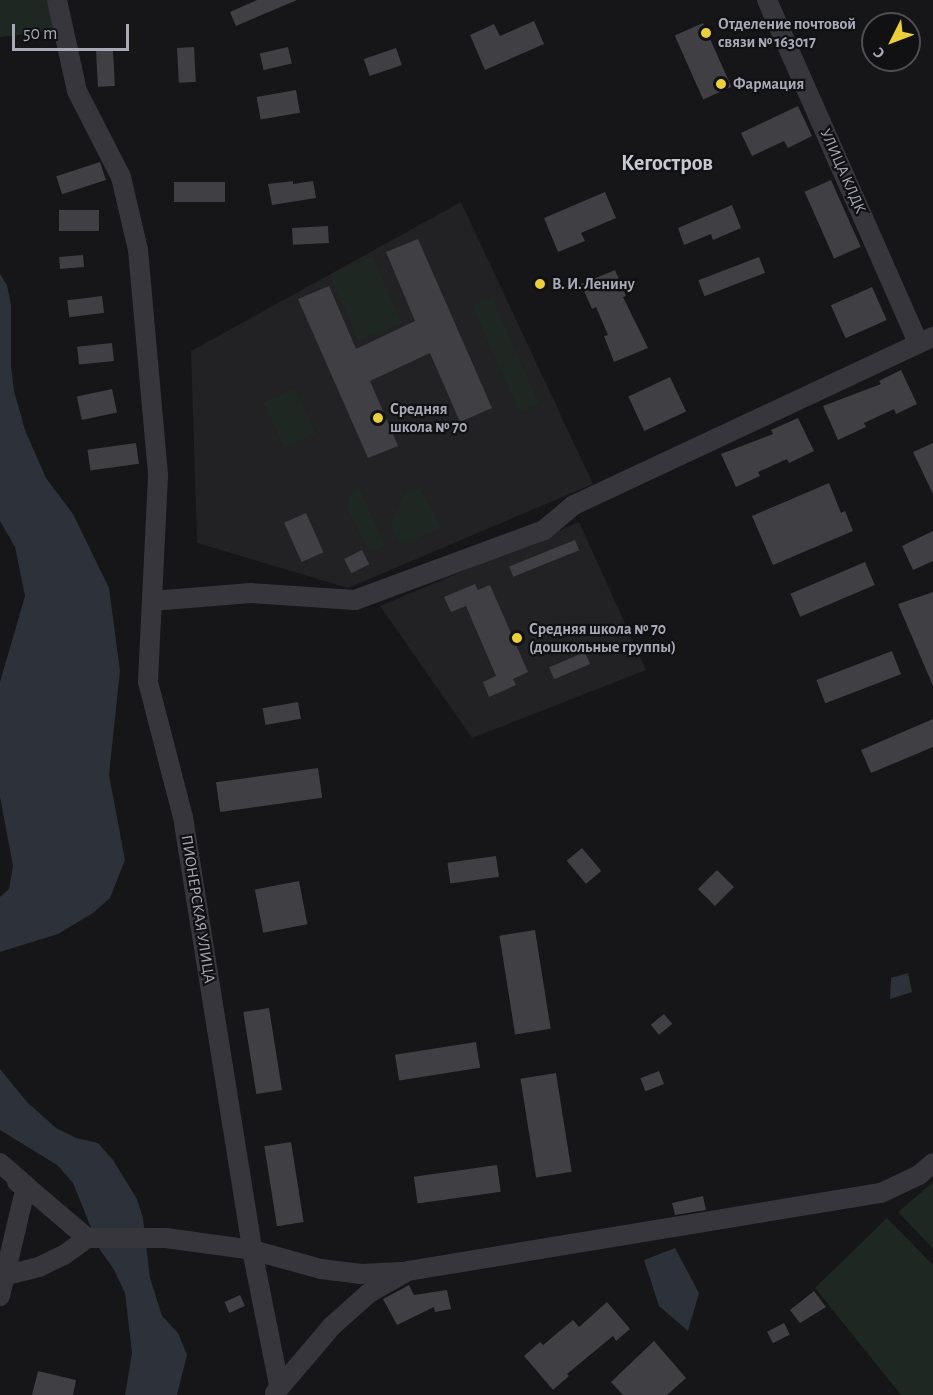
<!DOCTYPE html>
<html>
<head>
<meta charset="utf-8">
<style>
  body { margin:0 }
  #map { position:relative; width:933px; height:1395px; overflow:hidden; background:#161517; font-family:"Alegreya Sans",sans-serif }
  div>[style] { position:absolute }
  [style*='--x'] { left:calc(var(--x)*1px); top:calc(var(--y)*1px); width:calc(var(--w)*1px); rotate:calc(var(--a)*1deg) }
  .built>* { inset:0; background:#222124 }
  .green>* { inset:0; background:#1f2722; transform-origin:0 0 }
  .water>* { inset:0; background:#2c313a }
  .building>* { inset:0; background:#403f44; transform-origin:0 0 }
  .minor>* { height:20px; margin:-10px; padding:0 10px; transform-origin:10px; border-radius:10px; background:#36363c }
  .dots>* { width:16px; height:16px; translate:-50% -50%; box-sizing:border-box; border:3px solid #111012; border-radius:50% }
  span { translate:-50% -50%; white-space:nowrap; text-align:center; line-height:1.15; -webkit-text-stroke:4.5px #111012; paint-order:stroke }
  .poi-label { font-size:16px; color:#a8a9b7; font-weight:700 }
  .left { translate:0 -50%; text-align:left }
  .street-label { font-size:16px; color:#a8a9b7 }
  .district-label { font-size:22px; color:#c8c9d3; font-weight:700 }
  .north { position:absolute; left:861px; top:12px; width:60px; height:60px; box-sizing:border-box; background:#111012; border:2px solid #4d4d54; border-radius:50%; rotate:228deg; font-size:16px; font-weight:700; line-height:24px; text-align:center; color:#a8a9b7 }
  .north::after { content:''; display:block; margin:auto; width:21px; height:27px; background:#eacf3a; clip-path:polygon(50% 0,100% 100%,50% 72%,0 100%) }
  .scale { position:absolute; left:12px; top:24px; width:117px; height:27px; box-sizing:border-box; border:3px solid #a8a9b7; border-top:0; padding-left:8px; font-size:18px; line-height:21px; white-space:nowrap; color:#a8a9b7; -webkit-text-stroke:4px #111012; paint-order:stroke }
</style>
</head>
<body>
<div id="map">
  <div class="built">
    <div style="clip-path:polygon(461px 202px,593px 484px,348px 588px,197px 543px,191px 351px)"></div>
    <div style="clip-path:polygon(579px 522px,646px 670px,472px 738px,380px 606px)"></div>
  </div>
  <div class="green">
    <div style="clip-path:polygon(0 0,48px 0,55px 31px,0 37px)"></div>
    <div style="left:373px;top:256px;width:73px;height:47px;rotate:67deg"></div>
    <div style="left:492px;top:297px;width:117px;height:22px;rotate:66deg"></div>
    <div style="left:295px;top:388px;width:50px;height:35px;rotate:65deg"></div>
    <div style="clip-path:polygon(359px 486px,385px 546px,369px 553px,346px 506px,352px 491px)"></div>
    <div style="clip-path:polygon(421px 489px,442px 528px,401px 545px,390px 525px,406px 490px)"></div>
    <div style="clip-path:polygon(933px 1182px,933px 1249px,898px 1212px)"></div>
    <div style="clip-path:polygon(887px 1218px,933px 1265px,933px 1395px,901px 1395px,815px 1288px)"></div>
  </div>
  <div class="water">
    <div style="clip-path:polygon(0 274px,7px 285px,11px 305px,11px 366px,14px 391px,25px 430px,46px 478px,73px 514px,109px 588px,120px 671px,109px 775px,125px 860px,110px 898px,93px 913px,58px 934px,0 952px,0 897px,9px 889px,13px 866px,0 797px,0 682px,25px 596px,15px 547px,0 521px)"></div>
    <div style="clip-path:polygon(908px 973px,912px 992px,890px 999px,891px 978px)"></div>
    <div style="clip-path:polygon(0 1069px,27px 1102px,56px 1128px,76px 1138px,98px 1143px,113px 1160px,137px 1199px,143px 1218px,150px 1278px,162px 1316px,178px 1333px,187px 1355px,177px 1395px,125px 1395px,132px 1353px,125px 1293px,113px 1268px,100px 1250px,73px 1183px,57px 1165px,0 1130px)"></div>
    <div style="clip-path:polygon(675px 1248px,699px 1293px,688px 1331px,659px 1306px,644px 1260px)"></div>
  </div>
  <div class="building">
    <div style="clip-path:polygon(257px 0,297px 0,236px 26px,230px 12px)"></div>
    <div style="clip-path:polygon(534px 21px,544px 44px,485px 70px,470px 35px,494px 24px,500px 36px)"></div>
    <div style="left:703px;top:23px;width:70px;height:31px;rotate:66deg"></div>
    <div style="left:194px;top:47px;width:35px;height:17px;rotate:87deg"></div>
    <div style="left:288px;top:47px;width:17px;height:29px;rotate:77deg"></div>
    <div style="left:396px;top:48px;width:18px;height:34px;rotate:71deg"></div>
    <div style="left:113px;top:50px;width:36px;height:17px;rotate:87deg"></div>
    <div style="left:296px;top:90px;width:23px;height:40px;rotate:80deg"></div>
    <div style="clip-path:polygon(798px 106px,812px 136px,788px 148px,784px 141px,752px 156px,741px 133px)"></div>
    <div style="left:100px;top:162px;width:19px;height:46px;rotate:72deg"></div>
    <div style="left:831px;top:180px;width:73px;height:29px;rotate:66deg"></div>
    <div style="clip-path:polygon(293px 181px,293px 184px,313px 181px,316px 198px,272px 205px,268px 184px)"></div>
    <div style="left:225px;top:182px;width:20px;height:51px;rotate:90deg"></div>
    <div style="clip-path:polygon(605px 192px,616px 218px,581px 233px,585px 241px,558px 252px,544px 218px)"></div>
    <div style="clip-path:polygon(732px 205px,741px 228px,713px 240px,711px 234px,684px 245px,678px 228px)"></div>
    <div style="left:99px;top:210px;width:21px;height:40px;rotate:90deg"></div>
    <div style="left:328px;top:226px;width:17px;height:36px;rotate:87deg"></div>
    <div style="clip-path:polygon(418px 239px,492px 408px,460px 422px,430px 353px,370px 381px,398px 446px,368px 458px,298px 299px,329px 286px,356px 349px,415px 321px,386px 252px)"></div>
    <div style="left:83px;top:255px;width:12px;height:24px;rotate:85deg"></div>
    <div style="left:759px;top:257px;width:17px;height:65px;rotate:69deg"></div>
    <div style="clip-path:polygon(615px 270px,626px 296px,623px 297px,648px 348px,614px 362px,604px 336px,608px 335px,596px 307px,592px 309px,581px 284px)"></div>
    <div style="left:872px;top:287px;width:36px;height:45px;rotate:66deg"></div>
    <div style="left:102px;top:296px;width:17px;height:35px;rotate:83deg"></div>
    <div style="left:112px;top:343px;width:18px;height:35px;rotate:84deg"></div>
    <div style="clip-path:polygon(901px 370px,917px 404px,896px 414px,894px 409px,864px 423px,866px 427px,838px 440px,823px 406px,881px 384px,879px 381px)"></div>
    <div style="left:670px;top:377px;width:38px;height:46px;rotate:65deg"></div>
    <div style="left:112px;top:389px;width:24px;height:36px;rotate:78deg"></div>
    <div style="clip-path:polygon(798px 418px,814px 451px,789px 463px,787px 459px,758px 472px,760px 476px,736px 487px,721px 454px,773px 434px,771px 430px)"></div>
    <div style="left:136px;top:443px;width:21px;height:49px;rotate:82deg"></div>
    <div style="clip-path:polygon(933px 443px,933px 494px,913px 452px)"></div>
    <div style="clip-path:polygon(829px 483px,841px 513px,845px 511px,853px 531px,773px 565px,752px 516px)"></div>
    <div style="left:306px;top:513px;width:43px;height:24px;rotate:66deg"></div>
    <div style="clip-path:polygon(933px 531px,933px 561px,913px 570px,902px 546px)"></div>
    <div style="left:575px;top:540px;width:11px;height:71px;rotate:68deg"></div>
    <div style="left:362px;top:550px;width:16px;height:20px;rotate:63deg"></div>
    <div style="left:865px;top:562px;width:25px;height:81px;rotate:67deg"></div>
    <div style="clip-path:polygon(475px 584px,478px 590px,490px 585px,528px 672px,513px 679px,516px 685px,489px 697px,483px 682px,496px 676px,466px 606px,451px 612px,444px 597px)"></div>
    <div style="clip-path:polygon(933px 592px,933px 686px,898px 604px)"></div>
    <div style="left:892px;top:651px;width:25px;height:81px;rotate:69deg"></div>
    <div style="left:585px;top:652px;width:13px;height:39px;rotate:67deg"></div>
    <div style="left:298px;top:702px;width:17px;height:36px;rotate:80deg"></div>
    <div style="clip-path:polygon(933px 719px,933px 747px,871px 773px,861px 750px)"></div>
    <div style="left:318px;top:768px;width:30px;height:103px;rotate:82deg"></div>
    <div style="left:582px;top:848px;width:30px;height:20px;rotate:50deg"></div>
    <div style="left:496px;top:856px;width:21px;height:49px;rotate:82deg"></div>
    <div style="left:717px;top:870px;width:24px;height:27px;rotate:45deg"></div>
    <div style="left:299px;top:881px;width:44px;height:45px;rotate:79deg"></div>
    <div style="left:535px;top:930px;width:100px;height:36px;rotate:81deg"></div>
    <div style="left:269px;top:1008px;width:83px;height:26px;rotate:81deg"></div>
    <div style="left:664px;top:1014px;width:13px;height:17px;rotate:51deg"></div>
    <div style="left:476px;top:1042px;width:26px;height:82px;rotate:81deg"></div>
    <div style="left:659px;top:1071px;width:14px;height:20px;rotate:69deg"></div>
    <div style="left:556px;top:1073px;width:100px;height:36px;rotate:81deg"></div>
    <div style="left:291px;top:1142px;width:81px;height:27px;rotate:81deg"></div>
    <div style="left:497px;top:1165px;width:27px;height:84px;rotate:82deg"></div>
    <div style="clip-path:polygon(703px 1196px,706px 1210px,675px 1215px,672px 1203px)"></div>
    <div style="clip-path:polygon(409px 1285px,414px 1295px,447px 1290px,451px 1309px,435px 1312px,434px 1307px,397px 1325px,383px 1299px)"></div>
    <div style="clip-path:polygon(814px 1291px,826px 1307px,800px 1323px,790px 1310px)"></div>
    <div style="left:240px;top:1295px;width:12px;height:17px;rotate:66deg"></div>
    <div style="clip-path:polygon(607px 1302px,630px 1329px,616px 1341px,613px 1336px,567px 1374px,569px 1376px,553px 1390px,524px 1356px,540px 1342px,543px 1345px,573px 1320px,579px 1327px)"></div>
    <div style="left:784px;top:1323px;width:13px;height:19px;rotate:63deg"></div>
    <div style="clip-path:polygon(654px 1341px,686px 1378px,667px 1395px,623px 1395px,611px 1382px)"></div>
    <div style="clip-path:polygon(38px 1371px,76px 1380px,73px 1395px,32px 1395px)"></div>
  </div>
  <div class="minor">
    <div style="--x:57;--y:0;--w:93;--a:77.6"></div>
    <div style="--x:77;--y:91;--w:97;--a:62.9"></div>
    <div style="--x:121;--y:177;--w:75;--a:76.9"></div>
    <div style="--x:138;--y:250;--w:227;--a:84.9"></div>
    <div style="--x:158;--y:476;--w:206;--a:92.8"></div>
    <div style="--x:148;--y:682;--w:139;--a:75.5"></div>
    <div style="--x:183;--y:817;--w:438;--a:80.9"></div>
    <div style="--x:252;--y:1250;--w:138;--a:78.7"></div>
    <div style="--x:767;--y:0;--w:375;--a:66.2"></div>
    <div style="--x:152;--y:601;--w:99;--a:-4.6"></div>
    <div style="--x:251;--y:593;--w:104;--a:3.9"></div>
    <div style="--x:355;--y:600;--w:202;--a:-20.3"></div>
    <div style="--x:544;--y:530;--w:39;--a:-40"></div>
    <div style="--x:574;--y:505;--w:396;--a:-25.1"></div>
    <div style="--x:0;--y:1163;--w:35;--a:41"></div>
    <div style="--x:26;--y:1186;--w:113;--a:103.3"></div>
    <div style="--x:17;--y:1182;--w:10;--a:24"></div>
    <div style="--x:26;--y:1186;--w:80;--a:40.4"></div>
    <div style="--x:7;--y:1275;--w:33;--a:-14"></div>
    <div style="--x:39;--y:1267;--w:28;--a:-26"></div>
    <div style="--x:64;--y:1255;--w:29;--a:-36"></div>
    <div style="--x:87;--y:1238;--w:79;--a:0"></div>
    <div style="--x:166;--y:1238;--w:87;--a:7.9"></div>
    <div style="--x:252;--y:1250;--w:72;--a:15.4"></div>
    <div style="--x:321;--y:1269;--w:39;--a:7"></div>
    <div style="--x:360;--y:1274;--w:42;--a:-2.7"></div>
    <div style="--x:275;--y:1393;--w:88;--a:-49.6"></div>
    <div style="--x:332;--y:1326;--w:50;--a:-41.7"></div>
    <div style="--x:369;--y:1293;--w:45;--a:-29.4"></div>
    <div style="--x:408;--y:1271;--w:479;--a:-9.4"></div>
    <div style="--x:881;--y:1193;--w:42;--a:-25.3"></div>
    <div style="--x:919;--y:1175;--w:18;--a:-41"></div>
  </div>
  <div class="dots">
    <div style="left:706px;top:33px;background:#eacf3a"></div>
    <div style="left:721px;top:84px;background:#eacf3a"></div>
    <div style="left:540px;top:284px;background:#eacf3a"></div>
    <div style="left:378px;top:418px;background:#eacf3a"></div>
    <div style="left:517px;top:638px;background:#eacf3a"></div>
  </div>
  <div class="poi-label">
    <span class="left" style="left:718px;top:33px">Отделение почтовой<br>связи № 163017</span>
    <span class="left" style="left:733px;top:84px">Фармация</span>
    <span class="left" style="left:552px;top:284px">В. И. Ленину</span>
    <span class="left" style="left:390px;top:418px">Средняя<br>школа № 70</span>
    <span class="left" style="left:529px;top:638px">Средняя школа № 70<br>(дошкольные группы)</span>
  </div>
  <div class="street-label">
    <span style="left:843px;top:171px;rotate:66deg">УЛИЦА КЛДК</span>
    <span style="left:198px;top:909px;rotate:81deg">ПИОНЕРСКАЯ УЛИЦА</span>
  </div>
  <div class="district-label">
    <span style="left:667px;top:164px">Кегостров</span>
  </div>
  <div class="north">С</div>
  <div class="scale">50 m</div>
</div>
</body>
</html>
